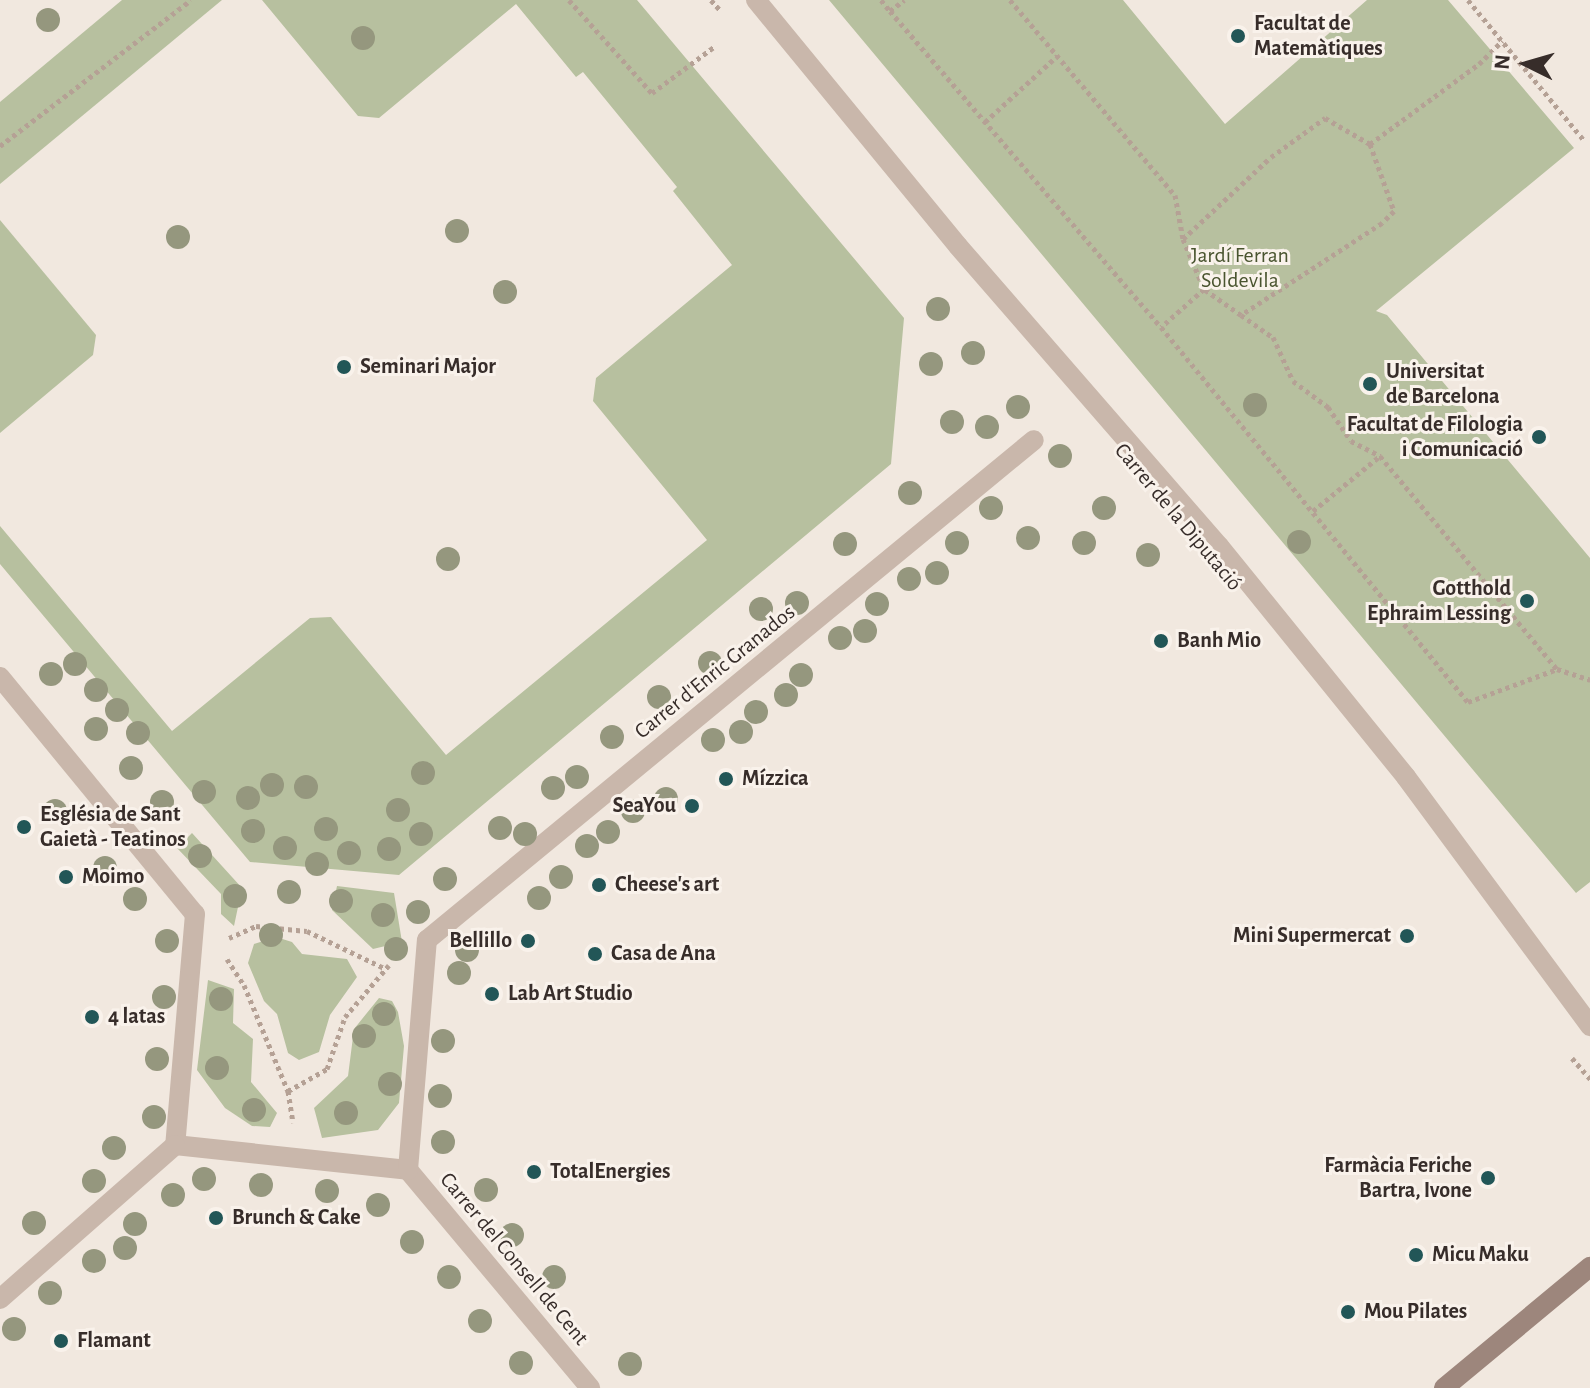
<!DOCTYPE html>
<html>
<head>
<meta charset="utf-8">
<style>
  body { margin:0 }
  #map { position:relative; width:1590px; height:1388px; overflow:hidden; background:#f1e8df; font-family:"Alegreya Sans",sans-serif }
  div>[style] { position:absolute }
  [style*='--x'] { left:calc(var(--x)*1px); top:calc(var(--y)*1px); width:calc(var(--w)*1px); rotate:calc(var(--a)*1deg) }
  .green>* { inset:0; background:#b7c09f }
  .path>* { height:5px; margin-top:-2.5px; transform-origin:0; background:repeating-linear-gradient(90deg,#b5a195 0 4px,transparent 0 8px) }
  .street>* { height:20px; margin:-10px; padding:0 10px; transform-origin:10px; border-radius:10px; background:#c9b7ab }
  .secondary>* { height:20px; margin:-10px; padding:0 10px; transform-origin:10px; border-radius:10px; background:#9d867c }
  .trees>* { width:24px; height:24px; margin:-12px; border-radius:50%; background:#95977e }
  .dots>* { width:22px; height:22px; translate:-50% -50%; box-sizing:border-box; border:4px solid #f9f2eb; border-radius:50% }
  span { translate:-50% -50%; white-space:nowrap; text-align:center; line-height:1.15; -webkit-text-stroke:6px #f9f2eb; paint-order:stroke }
  .poi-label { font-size:22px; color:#372d2a; font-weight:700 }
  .left { translate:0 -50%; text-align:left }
  .right { translate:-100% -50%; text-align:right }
  .park-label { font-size:22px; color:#49542f }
  .street-label { font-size:22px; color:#372d2a }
  .north { position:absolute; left:1486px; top:24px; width:80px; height:80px; -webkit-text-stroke:6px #f9f2eb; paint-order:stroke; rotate:275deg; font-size:22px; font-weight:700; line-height:32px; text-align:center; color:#372d2a }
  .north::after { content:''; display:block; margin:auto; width:28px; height:36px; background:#372d2a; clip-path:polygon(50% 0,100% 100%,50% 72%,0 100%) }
</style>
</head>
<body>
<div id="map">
  <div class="green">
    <div style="clip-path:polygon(122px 0,222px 0,0 184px,0 102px)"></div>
    <div style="clip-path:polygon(262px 0,637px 0,904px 318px,891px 464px,399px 875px,250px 862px,0 564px,0 526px,172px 731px,310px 618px,331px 617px,446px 755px,707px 540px,593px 401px,596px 378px,732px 265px,673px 191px,677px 187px,583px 72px,576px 77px,516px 4px,379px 118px,358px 116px)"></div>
    <div style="clip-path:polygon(829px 0,1123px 0,1225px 124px,1367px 0,1448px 0,1574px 148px,1376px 311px,1387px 315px,1590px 558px,1590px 882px,1576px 893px)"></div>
    <div style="clip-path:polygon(0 220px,96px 335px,93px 355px,0 433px)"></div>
    <div style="clip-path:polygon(192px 833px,242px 888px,234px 926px,221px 914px,221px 894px,177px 848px)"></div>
    <div style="clip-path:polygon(337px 886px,394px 893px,402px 942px,373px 949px,332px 910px)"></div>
    <div style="clip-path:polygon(276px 937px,292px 942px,302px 954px,347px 959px,357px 977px,330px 1015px,319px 1052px,299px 1060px,288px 1053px,277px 1014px,264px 1001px,248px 963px,254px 944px)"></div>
    <div style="clip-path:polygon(208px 980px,234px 989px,233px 1023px,253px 1039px,251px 1082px,277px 1113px,270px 1127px,252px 1126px,225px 1108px,197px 1070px)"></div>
    <div style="clip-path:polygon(379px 998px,392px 1001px,398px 1012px,404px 1046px,399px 1103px,378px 1130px,322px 1138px,314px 1108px,348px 1076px,354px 1029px)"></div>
  </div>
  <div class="path">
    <div style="--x:569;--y:0;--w:125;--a:48.3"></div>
    <div style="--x:652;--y:93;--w:77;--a:-36.6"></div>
    <div style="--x:711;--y:0;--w:15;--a:48"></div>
    <div style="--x:881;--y:0;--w:14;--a:51"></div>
    <div style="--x:890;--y:11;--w:18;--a:-38"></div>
    <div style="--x:1010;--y:0;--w:255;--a:49.8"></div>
    <div style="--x:1175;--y:195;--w:45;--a:79.7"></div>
    <div style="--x:1183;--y:239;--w:54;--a:67.2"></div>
    <div style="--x:1468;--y:0;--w:182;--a:50.4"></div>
    <div style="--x:890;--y:11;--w:416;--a:49.4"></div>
    <div style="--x:985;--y:122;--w:98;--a:-42.5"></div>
    <div style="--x:1370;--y:144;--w:71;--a:70.3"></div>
    <div style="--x:1394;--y:211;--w:17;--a:135"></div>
    <div style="--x:1382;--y:223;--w:168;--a:146.9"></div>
    <div style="--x:1241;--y:315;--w:45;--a:-144.9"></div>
    <div style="--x:1204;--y:289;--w:57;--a:138.5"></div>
    <div style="--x:1161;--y:327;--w:485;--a:50.7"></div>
    <div style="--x:1468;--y:702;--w:95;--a:-20.3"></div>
    <div style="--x:1557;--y:669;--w:35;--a:18"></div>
    <div style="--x:0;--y:146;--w:240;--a:-37.4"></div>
    <div style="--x:1183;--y:239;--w:120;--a:-43"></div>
    <div style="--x:1271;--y:157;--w:67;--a:-35.8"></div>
    <div style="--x:1325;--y:118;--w:52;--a:30"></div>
    <div style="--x:1370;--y:144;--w:135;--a:-36.3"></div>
    <div style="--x:1479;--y:64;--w:33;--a:-45"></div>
    <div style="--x:1241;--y:315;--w:39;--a:35"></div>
    <div style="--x:1273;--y:337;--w:48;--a:65.6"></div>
    <div style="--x:1293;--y:381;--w:44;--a:36.6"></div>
    <div style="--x:1328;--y:407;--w:41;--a:55.9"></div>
    <div style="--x:1351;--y:441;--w:33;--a:27"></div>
    <div style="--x:1380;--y:456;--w:277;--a:50.3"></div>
    <div style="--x:1313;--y:511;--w:87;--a:-39.4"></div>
    <div style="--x:229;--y:938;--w:30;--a:-24"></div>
    <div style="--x:256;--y:926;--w:51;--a:5.6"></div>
    <div style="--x:307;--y:931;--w:85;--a:25.7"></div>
    <div style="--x:227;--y:959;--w:31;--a:57"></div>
    <div style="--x:244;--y:985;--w:115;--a:67.5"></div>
    <div style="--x:288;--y:1091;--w:32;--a:81"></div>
    <div style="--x:1572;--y:1058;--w:28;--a:49"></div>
    <div style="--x:288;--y:1091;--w:45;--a:-29.4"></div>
    <div style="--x:327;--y:1069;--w:55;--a:-70.9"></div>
    <div style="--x:345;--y:1017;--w:68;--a:-49.8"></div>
  </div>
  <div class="street">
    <div style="--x:756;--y:0;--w:318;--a:50.6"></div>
    <div style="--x:958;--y:246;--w:398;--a:49"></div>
    <div style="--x:1219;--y:546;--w:297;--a:51"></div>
    <div style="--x:1406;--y:777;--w:310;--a:53.5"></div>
    <div style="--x:0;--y:677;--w:307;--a:50.6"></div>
    <div style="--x:195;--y:914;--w:232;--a:94.9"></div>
    <div style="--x:175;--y:1145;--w:234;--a:6.1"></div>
    <div style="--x:408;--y:1170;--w:284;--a:50.1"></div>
    <div style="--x:408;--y:1170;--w:231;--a:-85.3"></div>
    <div style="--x:427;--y:940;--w:786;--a:-39.48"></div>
    <div style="--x:0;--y:1299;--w:233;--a:-41.3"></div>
  </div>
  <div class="secondary">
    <div style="--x:1444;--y:1388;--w:190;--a:-39.7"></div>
  </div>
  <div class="trees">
    <div style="left:48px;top:20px"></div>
    <div style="left:363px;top:38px"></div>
    <div style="left:457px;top:231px"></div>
    <div style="left:178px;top:237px"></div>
    <div style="left:505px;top:292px"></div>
    <div style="left:938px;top:309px"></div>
    <div style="left:973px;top:353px"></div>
    <div style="left:931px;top:364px"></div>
    <div style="left:1255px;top:405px"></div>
    <div style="left:1018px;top:407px"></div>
    <div style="left:952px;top:422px"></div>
    <div style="left:987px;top:427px"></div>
    <div style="left:1060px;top:456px"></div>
    <div style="left:910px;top:493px"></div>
    <div style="left:991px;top:508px"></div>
    <div style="left:1104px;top:508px"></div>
    <div style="left:1028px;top:538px"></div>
    <div style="left:1299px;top:542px"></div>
    <div style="left:957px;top:543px"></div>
    <div style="left:1084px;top:543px"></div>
    <div style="left:845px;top:544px"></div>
    <div style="left:1148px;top:555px"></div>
    <div style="left:448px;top:559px"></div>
    <div style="left:937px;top:573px"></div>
    <div style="left:909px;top:579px"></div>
    <div style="left:797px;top:603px"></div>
    <div style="left:877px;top:604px"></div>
    <div style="left:761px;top:609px"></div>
    <div style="left:865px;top:631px"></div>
    <div style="left:840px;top:638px"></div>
    <div style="left:710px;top:663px"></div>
    <div style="left:75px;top:664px"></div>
    <div style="left:51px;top:674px"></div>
    <div style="left:801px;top:675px"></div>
    <div style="left:96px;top:690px"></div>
    <div style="left:786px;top:695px"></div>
    <div style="left:659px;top:697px"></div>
    <div style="left:117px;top:710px"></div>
    <div style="left:756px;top:712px"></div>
    <div style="left:96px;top:729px"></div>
    <div style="left:741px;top:732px"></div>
    <div style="left:138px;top:733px"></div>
    <div style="left:612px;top:737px"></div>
    <div style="left:713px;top:740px"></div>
    <div style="left:131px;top:768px"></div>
    <div style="left:423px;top:773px"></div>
    <div style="left:577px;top:777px"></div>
    <div style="left:272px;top:785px"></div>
    <div style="left:306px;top:787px"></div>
    <div style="left:553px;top:788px"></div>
    <div style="left:204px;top:792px"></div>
    <div style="left:248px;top:798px"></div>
    <div style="left:666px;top:799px"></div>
    <div style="left:162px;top:802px"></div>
    <div style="left:398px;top:810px"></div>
    <div style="left:55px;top:811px"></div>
    <div style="left:633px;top:811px"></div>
    <div style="left:500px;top:828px"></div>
    <div style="left:326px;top:829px"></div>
    <div style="left:253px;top:831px"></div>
    <div style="left:608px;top:832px"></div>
    <div style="left:421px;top:834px"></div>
    <div style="left:525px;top:834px"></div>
    <div style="left:587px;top:846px"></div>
    <div style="left:285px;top:848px"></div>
    <div style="left:389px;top:849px"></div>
    <div style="left:349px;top:853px"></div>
    <div style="left:200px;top:856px"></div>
    <div style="left:317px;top:864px"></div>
    <div style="left:105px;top:868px"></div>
    <div style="left:561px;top:877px"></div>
    <div style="left:445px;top:879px"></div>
    <div style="left:289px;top:892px"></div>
    <div style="left:235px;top:896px"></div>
    <div style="left:539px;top:898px"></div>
    <div style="left:135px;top:899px"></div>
    <div style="left:341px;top:901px"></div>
    <div style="left:418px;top:912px"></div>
    <div style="left:383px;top:915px"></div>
    <div style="left:271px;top:935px"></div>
    <div style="left:167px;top:941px"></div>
    <div style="left:396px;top:949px"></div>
    <div style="left:467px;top:950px"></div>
    <div style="left:459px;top:973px"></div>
    <div style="left:164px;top:997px"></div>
    <div style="left:221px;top:999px"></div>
    <div style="left:384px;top:1014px"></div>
    <div style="left:364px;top:1036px"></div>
    <div style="left:443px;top:1041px"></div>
    <div style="left:157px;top:1059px"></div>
    <div style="left:217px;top:1068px"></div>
    <div style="left:390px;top:1084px"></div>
    <div style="left:440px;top:1096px"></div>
    <div style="left:254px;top:1110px"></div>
    <div style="left:346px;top:1113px"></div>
    <div style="left:154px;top:1117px"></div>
    <div style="left:443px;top:1142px"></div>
    <div style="left:114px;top:1148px"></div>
    <div style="left:204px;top:1179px"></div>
    <div style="left:94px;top:1181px"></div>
    <div style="left:261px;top:1185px"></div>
    <div style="left:486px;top:1190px"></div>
    <div style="left:327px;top:1191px"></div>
    <div style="left:173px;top:1195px"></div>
    <div style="left:378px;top:1205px"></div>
    <div style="left:34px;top:1223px"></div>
    <div style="left:135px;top:1224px"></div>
    <div style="left:512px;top:1235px"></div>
    <div style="left:412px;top:1242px"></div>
    <div style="left:125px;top:1248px"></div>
    <div style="left:94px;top:1261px"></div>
    <div style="left:449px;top:1277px"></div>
    <div style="left:554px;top:1277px"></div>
    <div style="left:50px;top:1293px"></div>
    <div style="left:480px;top:1321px"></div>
    <div style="left:14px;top:1329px"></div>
    <div style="left:521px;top:1363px"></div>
    <div style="left:630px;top:1364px"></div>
  </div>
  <div class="dots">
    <div style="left:1238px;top:36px;background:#225657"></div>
    <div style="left:344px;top:367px;background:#225657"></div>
    <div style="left:1370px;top:384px;background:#225657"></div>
    <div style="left:1539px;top:437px;background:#225657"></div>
    <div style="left:1527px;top:601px;background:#225657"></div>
    <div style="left:1161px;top:641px;background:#225657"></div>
    <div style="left:726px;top:779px;background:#225657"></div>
    <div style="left:692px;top:806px;background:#225657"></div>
    <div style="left:24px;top:827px;background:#225657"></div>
    <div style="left:66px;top:877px;background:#225657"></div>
    <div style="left:599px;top:885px;background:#225657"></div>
    <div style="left:1407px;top:936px;background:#225657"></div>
    <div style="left:528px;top:941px;background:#225657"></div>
    <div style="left:595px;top:954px;background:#225657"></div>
    <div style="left:492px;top:994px;background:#225657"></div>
    <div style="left:92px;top:1017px;background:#225657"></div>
    <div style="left:534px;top:1172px;background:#225657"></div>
    <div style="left:1488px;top:1178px;background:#225657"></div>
    <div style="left:216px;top:1218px;background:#225657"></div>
    <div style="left:1416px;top:1255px;background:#225657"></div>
    <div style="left:1348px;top:1312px;background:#225657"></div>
    <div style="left:61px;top:1341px;background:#225657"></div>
  </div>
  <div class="poi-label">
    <span class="left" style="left:1254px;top:36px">Facultat de<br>Matemàtiques</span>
    <span class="left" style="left:360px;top:367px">Seminari Major</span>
    <span class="left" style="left:1386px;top:384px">Universitat<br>de Barcelona</span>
    <span class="right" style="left:1523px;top:437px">Facultat de Filologia<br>i Comunicació</span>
    <span class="right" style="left:1511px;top:601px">Gotthold<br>Ephraim Lessing</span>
    <span class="left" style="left:1177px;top:641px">Banh Mio</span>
    <span class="left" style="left:742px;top:779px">Mízzica</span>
    <span class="right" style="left:676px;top:806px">SeaYou</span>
    <span class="left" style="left:40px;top:827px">Església de Sant<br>Gaietà - Teatinos</span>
    <span class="left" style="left:82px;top:877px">Moimo</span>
    <span class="left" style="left:615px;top:885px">Cheese's art</span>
    <span class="right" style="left:1391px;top:936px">Mini Supermercat</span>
    <span class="right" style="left:512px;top:941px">Bellillo</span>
    <span class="left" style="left:611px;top:954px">Casa de Ana</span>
    <span class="left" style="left:508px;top:994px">Lab Art Studio</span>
    <span class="left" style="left:108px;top:1017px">4 latas</span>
    <span class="right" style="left:1472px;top:1178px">Farmàcia Feriche<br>Bartra, Ivone</span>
    <span class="left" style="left:550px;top:1172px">TotalEnergies</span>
    <span class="left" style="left:232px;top:1218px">Brunch &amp; Cake</span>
    <span class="left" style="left:1432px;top:1255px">Micu Maku</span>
    <span class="left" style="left:1364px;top:1312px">Mou Pilates</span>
    <span class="left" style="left:77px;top:1341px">Flamant</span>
  </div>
  <div class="park-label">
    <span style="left:1240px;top:268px">Jardí Ferran<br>Soldevila</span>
  </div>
  <div class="street-label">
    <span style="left:1178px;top:517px;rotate:50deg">Carrer de la Diputació</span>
    <span style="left:715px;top:672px;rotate:-39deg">Carrer d'Enric Granados</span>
    <span style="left:514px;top:1259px;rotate:50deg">Carrer del Consell de Cent</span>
  </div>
  <div class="north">N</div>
</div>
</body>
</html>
